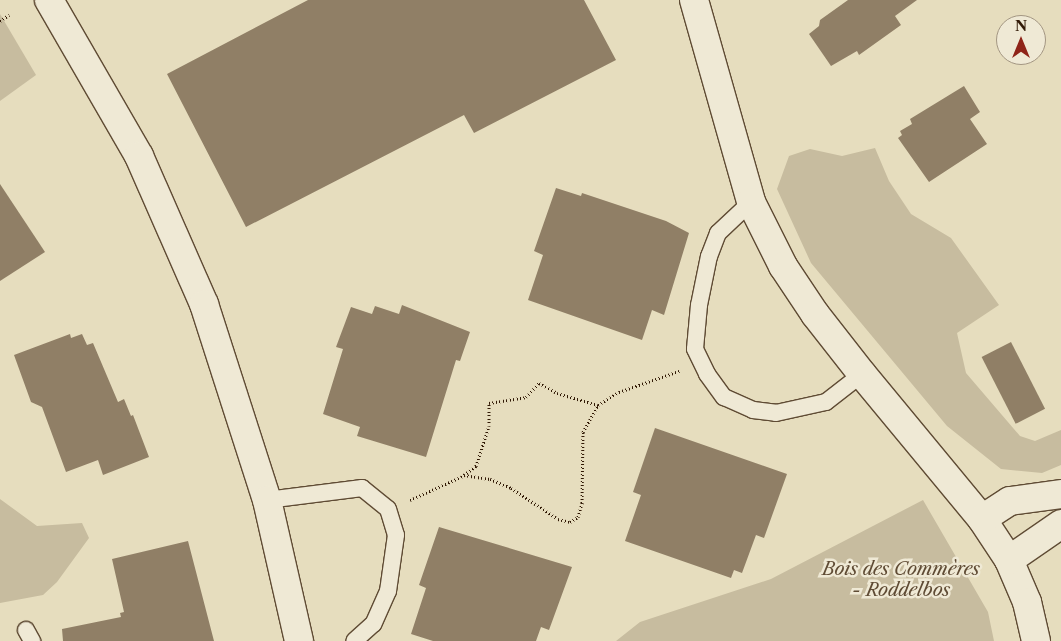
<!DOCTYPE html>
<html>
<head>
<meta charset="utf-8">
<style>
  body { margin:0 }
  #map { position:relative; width:1061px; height:641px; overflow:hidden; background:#e6ddbe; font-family:"Libre Caslon Text",serif }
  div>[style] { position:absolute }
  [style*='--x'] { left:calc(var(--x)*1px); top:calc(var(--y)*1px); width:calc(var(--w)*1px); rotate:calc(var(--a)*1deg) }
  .green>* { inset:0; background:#c7bc9f }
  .building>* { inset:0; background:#907f66; transform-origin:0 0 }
  .path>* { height:3px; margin-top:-1.5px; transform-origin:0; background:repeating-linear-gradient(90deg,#321a06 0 1px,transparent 0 3.5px) }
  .roads { filter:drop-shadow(1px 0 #5f4b34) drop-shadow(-1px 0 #5f4b34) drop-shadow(0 1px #5f4b34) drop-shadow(0 -1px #5f4b34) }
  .lane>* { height:16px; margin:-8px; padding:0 8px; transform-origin:8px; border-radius:8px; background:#efe9d5 }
  .street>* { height:28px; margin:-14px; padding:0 14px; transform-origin:14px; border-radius:14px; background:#efe9d5 }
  span { translate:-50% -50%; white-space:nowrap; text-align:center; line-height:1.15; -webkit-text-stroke:5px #efe9d5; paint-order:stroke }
  .park-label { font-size:18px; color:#5f4b34; font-style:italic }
  .north { position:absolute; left:996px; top:15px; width:50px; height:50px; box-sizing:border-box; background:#efe9d5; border:1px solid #a39682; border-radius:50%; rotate:0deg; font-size:14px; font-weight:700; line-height:20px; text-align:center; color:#321a06 }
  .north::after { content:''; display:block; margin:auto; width:18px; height:22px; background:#8f2418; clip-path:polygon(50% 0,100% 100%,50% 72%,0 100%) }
</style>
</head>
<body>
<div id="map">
  <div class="green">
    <div style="clip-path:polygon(0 14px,36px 75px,0 101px)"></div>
    <div style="clip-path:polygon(875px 148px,889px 181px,911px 214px,951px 238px,999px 305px,957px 333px,966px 373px,1020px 436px,1035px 441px,1061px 430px,1061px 465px,1042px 473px,1001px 469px,947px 426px,811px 263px,777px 189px,789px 156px,810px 149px,842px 156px)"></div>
    <div style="clip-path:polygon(0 499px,37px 526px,82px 523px,89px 538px,57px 582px,43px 595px,0 603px)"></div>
    <div style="clip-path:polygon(923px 500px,988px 612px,994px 641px,616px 641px,640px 622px,771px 579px)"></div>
  </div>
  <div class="building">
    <div style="clip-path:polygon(308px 0,584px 0,616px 60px,474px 133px,464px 115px,246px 227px,167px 74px)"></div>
    <div style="clip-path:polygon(848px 0,917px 0,895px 16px,901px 25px,859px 55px,857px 51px,831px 66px,809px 34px,819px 26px,820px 20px)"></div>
    <div style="clip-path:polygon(964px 86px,980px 112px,970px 119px,987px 144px,929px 182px,898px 138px,902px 135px,900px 131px,912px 124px,910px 119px)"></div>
    <div style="clip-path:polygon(0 184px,45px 252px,0 281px)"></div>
    <div style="clip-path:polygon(556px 188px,581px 196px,582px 193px,666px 221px,689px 233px,664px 315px,652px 310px,642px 340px,528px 300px,543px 255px,534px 251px)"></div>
    <div style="clip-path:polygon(402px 305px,470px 332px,460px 361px,456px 360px,426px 457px,357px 436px,360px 427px,323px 414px,343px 349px,336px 347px,351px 307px,372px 314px,375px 306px,399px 314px)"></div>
    <div style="clip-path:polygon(70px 334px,71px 338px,82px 334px,87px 345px,93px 343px,118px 402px,124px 399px,131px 416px,133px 415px,149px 457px,103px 475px,98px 460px,66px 472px,42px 407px,31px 402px,14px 355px)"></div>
    <div style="left:1011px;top:342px;width:75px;height:33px;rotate:63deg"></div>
    <div style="clip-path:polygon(655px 428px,787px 474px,764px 538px,756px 535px,742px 573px,734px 570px,731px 578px,625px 541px,641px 495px,633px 492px)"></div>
    <div style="clip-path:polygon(439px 527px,572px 567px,549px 630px,541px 627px,536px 641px,433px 641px,411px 634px,426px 588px,419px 585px)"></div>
    <div style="clip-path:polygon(188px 541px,214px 641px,63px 641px,62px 629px,121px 617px,120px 613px,124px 612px,112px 559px)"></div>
  </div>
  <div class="path">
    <div style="--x:0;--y:21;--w:11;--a:-34"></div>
    <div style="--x:464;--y:475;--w:26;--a:9"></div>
    <div style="--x:490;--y:479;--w:23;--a:23"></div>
    <div style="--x:511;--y:488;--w:56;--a:33.4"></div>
    <div style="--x:558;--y:519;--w:12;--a:14"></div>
    <div style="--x:570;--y:522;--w:9;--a:-32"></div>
    <div style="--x:578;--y:517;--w:15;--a:-74"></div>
    <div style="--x:582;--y:503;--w:71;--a:-89.2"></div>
    <div style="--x:583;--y:432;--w:31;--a:-61"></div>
    <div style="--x:410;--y:500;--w:56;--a:-24.3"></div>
    <div style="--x:461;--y:477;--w:19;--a:-36"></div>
    <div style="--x:476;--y:466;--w:42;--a:-72"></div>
    <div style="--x:489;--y:426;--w:23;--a:-90"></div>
    <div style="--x:489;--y:403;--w:37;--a:-9"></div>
    <div style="--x:526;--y:397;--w:19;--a:-47"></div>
    <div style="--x:539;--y:383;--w:21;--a:29"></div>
    <div style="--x:557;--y:393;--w:43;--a:16.3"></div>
    <div style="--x:598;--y:405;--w:25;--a:-32"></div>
    <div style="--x:619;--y:392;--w:64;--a:-19.3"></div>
  </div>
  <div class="roads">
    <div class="lane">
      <div style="--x:751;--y:202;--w:45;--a:136.8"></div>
      <div style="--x:718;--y:233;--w:25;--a:111"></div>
      <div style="--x:709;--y:256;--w:50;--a:101.5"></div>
      <div style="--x:699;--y:305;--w:44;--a:95.2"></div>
      <div style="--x:695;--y:349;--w:28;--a:64"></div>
      <div style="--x:707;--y:374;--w:29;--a:54"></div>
      <div style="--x:724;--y:397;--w:32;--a:24"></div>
      <div style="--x:753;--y:410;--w:23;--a:7"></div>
      <div style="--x:776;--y:413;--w:51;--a:-12.4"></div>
      <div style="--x:826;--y:402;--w:46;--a:-37.9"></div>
      <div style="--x:267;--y:500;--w:96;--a:-7.2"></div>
      <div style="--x:362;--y:488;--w:33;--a:39"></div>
      <div style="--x:388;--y:509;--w:27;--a:73"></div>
      <div style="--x:396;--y:535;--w:57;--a:98.1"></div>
      <div style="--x:388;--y:591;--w:36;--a:114"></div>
      <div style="--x:373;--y:624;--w:25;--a:138"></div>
      <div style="--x:26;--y:630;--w:13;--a:61"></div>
    </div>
    <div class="street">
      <div style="--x:49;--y:0;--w:180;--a:60"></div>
      <div style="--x:139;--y:156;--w:162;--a:66.3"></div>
      <div style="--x:204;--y:304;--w:206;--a:72.2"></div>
      <div style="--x:267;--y:500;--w:145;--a:77.2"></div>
      <div style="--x:694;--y:0;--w:210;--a:74.2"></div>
      <div style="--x:751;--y:202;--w:72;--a:63.4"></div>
      <div style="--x:783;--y:266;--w:58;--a:56.3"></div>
      <div style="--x:815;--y:314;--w:76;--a:51.9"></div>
      <div style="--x:862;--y:374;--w:188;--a:50.4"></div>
      <div style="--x:982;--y:519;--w:49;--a:56.6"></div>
      <div style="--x:1009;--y:560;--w:46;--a:66.8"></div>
      <div style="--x:1027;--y:602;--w:40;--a:77"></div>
      <div style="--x:982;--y:519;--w:33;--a:-33"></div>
      <div style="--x:1010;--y:501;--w:51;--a:-7.8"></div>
      <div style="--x:1009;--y:560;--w:63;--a:-34.7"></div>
    </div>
  </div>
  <div class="park-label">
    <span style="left:901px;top:580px">Bois des Commères<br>- Roddelbos</span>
  </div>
  <div class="north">N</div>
</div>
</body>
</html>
